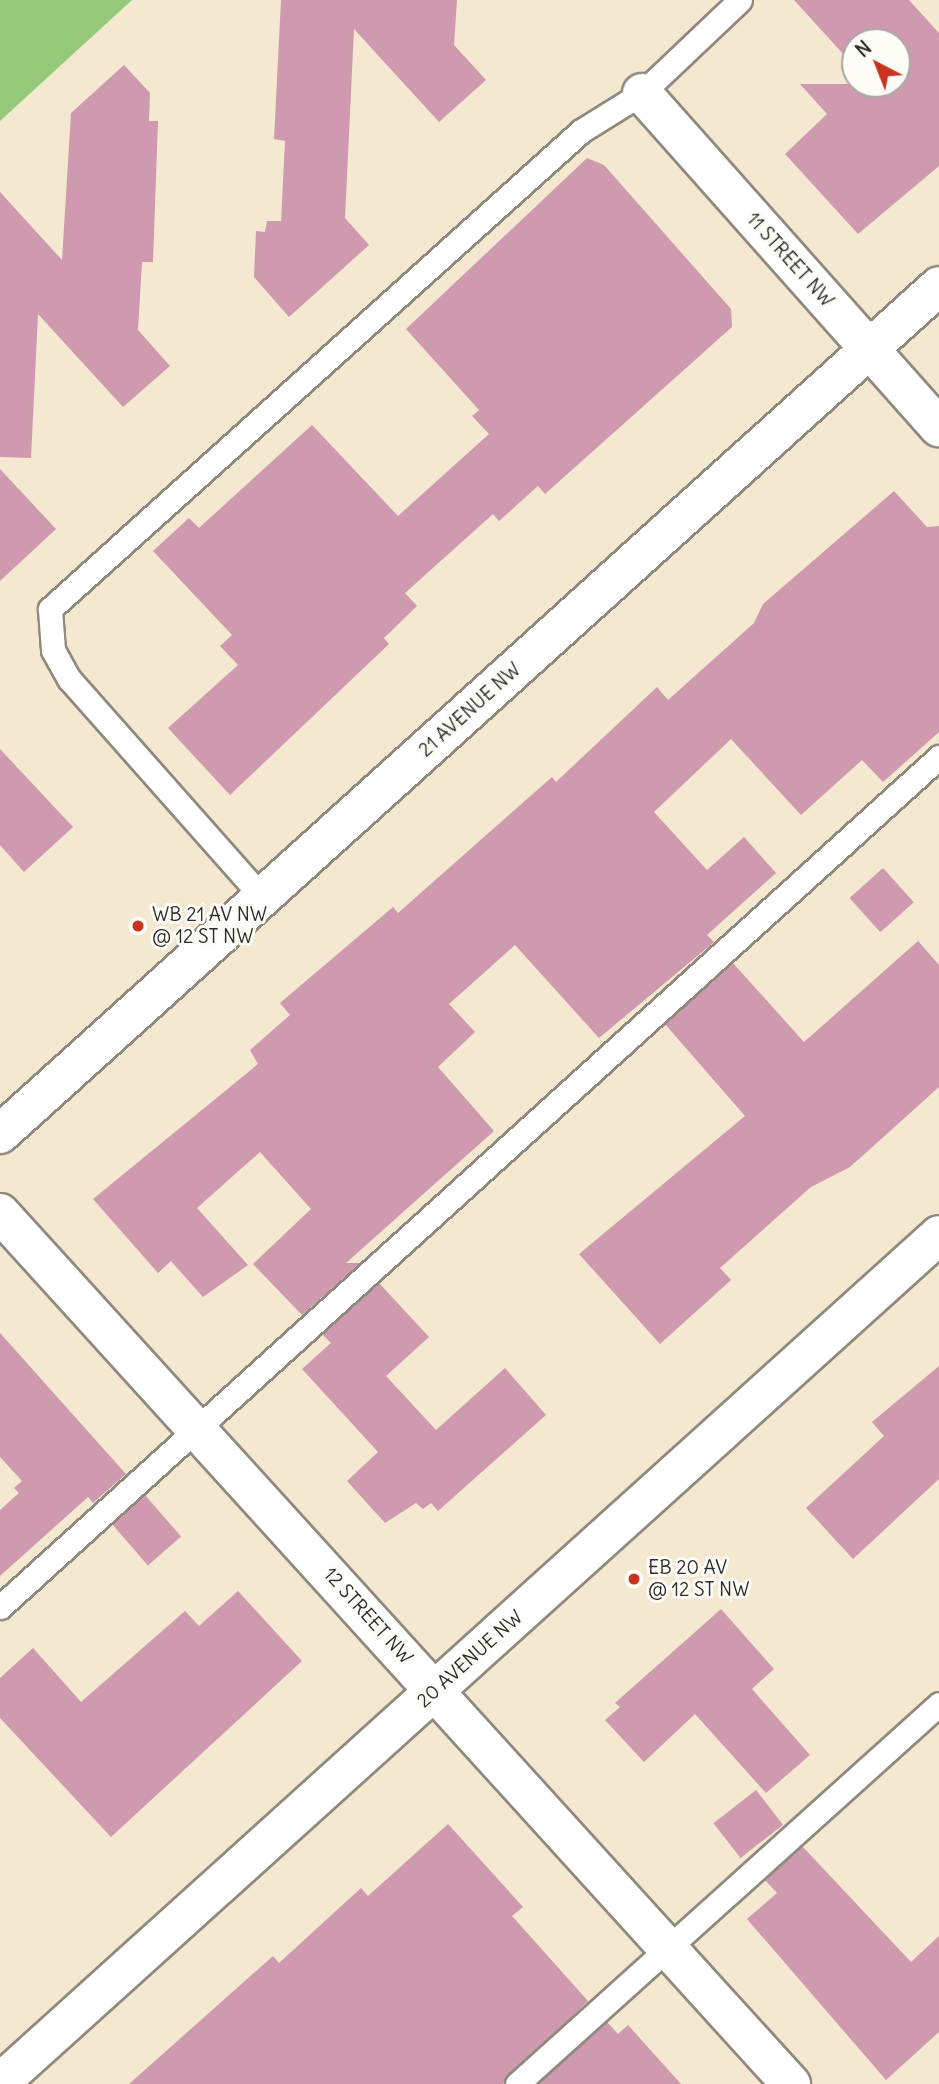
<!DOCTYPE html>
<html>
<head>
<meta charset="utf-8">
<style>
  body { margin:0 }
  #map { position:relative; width:939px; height:2084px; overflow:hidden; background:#f4e8d0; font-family:Delius,sans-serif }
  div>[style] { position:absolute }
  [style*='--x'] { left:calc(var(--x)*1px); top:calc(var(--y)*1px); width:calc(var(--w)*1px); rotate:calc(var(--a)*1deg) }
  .green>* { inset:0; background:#95c979 }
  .building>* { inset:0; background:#cf99af; transform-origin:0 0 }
  .roads { filter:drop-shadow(2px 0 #908a7e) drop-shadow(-2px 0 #908a7e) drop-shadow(0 2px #908a7e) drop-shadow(0 -2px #908a7e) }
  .lane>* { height:23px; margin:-11.5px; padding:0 11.5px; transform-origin:11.5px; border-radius:11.5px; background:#fff }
  .street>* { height:38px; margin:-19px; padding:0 19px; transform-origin:19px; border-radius:19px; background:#fff }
  .secondary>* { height:38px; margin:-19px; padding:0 19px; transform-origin:19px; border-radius:19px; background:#fff }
  .dots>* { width:19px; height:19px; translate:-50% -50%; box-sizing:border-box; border:4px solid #fdfcf7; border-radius:50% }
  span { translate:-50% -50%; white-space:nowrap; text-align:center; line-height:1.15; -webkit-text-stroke:6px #fdfcf7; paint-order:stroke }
  .street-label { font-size:19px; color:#2b2b2b }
  .poi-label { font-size:19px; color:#2b2b2b }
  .left { translate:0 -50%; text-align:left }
  .north { position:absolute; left:841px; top:28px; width:70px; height:70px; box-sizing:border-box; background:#fdfcf7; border:2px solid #a9a8a5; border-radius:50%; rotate:318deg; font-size:19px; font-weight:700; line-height:28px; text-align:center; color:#2b2b2b }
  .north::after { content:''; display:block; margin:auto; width:24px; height:32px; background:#c8321e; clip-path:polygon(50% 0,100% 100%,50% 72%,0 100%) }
</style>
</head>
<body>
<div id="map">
  <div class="green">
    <div style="clip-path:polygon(0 0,132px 0,0 121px)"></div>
  </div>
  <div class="building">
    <div style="clip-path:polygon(281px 0,457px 0,454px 45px,486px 80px,439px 122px,354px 29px,345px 218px,369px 245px,289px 317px,254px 277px,256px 231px,265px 232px,267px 221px,281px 221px,285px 141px,274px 139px)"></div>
    <div style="clip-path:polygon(794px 0,909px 0,939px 33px,939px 166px,858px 234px,785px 154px,827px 114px,800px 84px,897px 84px,897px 42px,855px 42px,855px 67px)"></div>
    <div style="clip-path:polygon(124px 65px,150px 93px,149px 121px,158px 121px,153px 262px,142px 262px,138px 330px,170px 366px,123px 407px,38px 314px,31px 458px,0 457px,0 192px,62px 260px,71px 113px)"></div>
    <div style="clip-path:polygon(587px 158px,604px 165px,731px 309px,732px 327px,545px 494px,538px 486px,499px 521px,493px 514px,405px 593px,417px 606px,384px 638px,389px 644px,230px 795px,168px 728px,238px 665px,220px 646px,232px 635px,153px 551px,189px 518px,199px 528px,312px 425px,398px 516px,489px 434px,472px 416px,479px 410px,406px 329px)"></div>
    <div style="clip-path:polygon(0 469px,56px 529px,0 581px)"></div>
    <div style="clip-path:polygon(894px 491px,927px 527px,939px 526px,939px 732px,883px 782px,862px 760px,801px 815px,731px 739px,654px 812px,707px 870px,744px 837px,776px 873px,707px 935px,714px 942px,599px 1038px,515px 945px,449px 1004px,475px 1032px,438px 1067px,494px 1131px,346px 1263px,360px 1263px,302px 1315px,253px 1264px,311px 1209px,260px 1152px,197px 1208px,248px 1265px,203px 1297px,171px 1261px,158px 1273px,93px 1199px,258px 1064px,250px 1050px,290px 1015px,280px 1003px,393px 907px,398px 913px,552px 777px,556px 782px,657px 687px,668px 700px,754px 623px,763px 604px)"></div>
    <div style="clip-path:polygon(0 749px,73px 827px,24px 872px,0 845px)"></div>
    <div style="left:883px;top:868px;width:46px;height:45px;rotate:48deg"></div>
    <div style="clip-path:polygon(918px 941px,939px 965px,939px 1087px,850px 1167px,811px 1187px,720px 1268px,731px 1280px,660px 1344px,579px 1254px,745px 1116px,665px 1024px,733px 963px,804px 1042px)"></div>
    <div style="clip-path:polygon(379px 1283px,429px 1337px,386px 1376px,436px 1430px,505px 1368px,546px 1415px,438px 1511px,431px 1503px,423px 1509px,416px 1503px,385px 1523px,347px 1481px,378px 1452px,302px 1369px,331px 1343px,322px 1334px)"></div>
    <div style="clip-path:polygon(0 1333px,126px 1474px,93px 1503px,88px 1497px,0 1576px,0 1510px,19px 1493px,14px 1488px,22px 1481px,0 1457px)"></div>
    <div style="clip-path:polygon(939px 1366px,939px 1479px,853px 1559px,806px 1508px,884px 1436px,872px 1422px)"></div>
    <div style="left:145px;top:1495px;width:55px;height:44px;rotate:49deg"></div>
    <div style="clip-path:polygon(238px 1591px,302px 1661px,111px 1837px,0 1718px,0 1678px,33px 1648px,81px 1702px,185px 1611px,199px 1626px)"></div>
    <div style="clip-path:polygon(721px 1609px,774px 1669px,752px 1689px,810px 1755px,766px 1793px,695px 1714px,644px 1762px,605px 1720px,620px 1707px,615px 1703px)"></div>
    <div style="left:756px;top:1790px;width:44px;height:54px;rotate:52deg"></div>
    <div style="clip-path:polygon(448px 1824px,523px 1907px,512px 1916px,588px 2001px,503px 2084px,129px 2084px,273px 1956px,279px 1963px,361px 1888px,368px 1896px)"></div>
    <div style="clip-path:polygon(802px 1846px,911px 1962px,939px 1936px,939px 2032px,886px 2080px,747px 1919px,777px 1893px,765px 1880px)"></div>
    <div style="clip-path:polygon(607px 2022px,618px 2034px,628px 2025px,681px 2084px,538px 2084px)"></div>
  </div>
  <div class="roads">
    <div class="lane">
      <div style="--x:263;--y:898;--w:293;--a:-131.5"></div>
      <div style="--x:69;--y:679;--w:33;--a:-119"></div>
      <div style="--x:53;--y:650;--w:41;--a:-94.2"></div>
      <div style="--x:50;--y:609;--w:714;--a:-41.99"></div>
      <div style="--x:581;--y:131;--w:72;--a:-31.9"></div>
      <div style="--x:642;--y:93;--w:135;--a:-43.5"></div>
      <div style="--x:0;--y:1607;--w:1267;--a:-42.15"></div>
      <div style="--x:517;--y:2084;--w:568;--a:-42"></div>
    </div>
    <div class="street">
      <div style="--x:642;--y:93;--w:447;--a:48.4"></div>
      <div style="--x:0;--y:1134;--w:1265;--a:-42.08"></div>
      <div style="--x:0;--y:1213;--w:1177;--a:47.76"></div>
    </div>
    <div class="secondary">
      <div style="--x:0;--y:2083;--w:1265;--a:-42.08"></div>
    </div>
  </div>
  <div class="dots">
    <div style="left:138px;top:926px;background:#c8321e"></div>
    <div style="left:634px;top:1579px;background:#c8321e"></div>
  </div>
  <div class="street-label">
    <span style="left:790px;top:260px;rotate:48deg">11 STREET NW</span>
    <span style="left:470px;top:710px;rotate:-42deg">21 AVENUE NW</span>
    <span style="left:368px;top:1616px;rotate:48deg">12 STREET NW</span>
    <span style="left:470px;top:1659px;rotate:-42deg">20 AVENUE NW</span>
  </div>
  <div class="poi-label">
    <span class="left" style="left:152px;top:926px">WB 21 AV NW<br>@ 12 ST NW</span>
    <span class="left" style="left:648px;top:1579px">EB 20 AV<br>@ 12 ST NW</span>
  </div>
  <div class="north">N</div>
</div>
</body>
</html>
